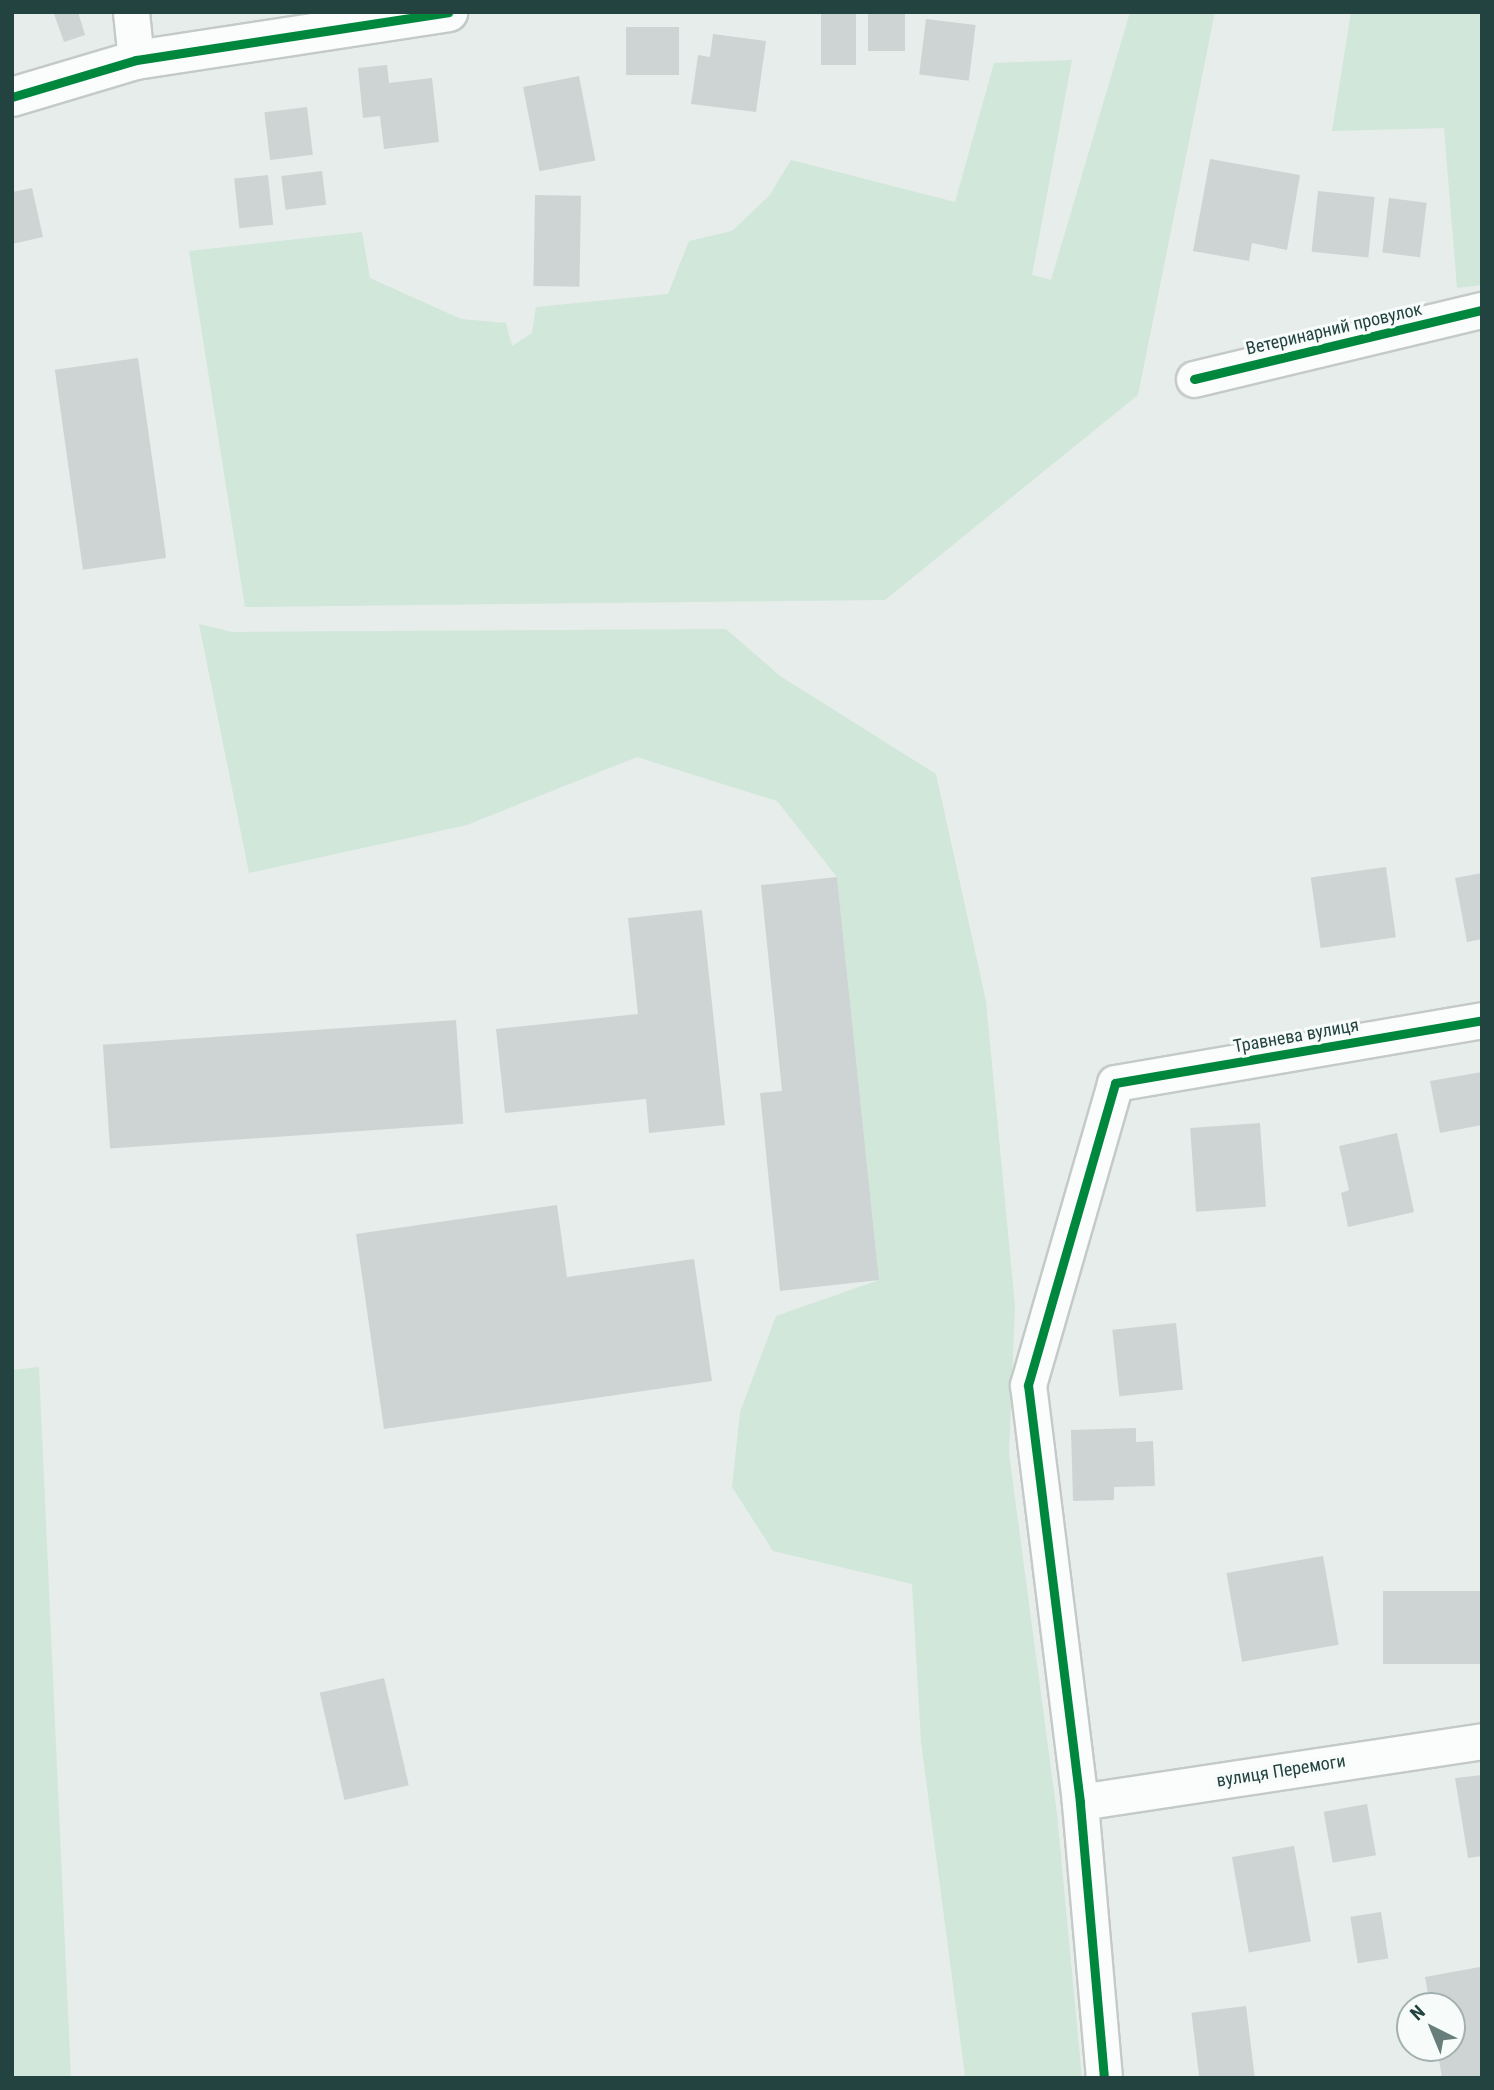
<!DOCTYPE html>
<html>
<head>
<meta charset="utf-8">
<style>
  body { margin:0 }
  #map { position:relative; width:1494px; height:2090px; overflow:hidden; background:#e7edeb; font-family:"Roboto Condensed",sans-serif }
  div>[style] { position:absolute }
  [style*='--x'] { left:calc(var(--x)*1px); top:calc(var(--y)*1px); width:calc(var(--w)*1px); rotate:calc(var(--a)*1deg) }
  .green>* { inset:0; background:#d0e7da }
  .building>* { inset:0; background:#ced4d3; transform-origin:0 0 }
  .roads { filter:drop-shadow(2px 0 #c4cac8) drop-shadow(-2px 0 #c4cac8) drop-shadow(0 2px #c4cac8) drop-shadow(0 -2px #c4cac8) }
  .street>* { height:35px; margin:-17.5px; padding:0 17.5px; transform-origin:17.5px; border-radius:17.5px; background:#fbfcfc }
  .secondary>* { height:38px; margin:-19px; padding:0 19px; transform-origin:19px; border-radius:19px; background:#fbfcfc }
  .cycleway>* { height:9px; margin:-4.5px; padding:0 4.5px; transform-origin:4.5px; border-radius:4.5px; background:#00873e }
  span { translate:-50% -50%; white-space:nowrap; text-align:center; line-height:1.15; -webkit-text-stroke:6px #f7fbf9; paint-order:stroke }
  .street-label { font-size:18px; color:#22433f }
  .frame { position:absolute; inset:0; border:14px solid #22433f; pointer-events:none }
  .north { position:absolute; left:1396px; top:1992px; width:70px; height:70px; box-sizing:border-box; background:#f7fbf9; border:2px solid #a2b1af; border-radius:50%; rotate:317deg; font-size:19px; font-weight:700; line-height:28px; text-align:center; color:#22433f }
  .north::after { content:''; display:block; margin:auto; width:24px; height:32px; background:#677e7b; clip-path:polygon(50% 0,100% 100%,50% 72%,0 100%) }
</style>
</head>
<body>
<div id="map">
  <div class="green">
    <div style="clip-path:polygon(1130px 12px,1215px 12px,1138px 395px,885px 600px,245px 607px,189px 251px,362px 232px,370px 278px,461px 319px,506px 323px,512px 346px,532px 333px,536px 307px,668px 294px,689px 241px,732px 231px,769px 196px,791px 160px,955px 202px,994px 63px,1072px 60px,1032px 275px,1051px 280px)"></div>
    <div style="clip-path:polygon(1351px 12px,1482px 12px,1482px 285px,1457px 288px,1444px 128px,1332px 131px)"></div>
    <div style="clip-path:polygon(199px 624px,232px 632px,726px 629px,780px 676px,936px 774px,986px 1001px,1015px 1306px,1009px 1453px,1057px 1814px,1082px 2078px,958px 2078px,965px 2076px,921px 1742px,912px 1584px,773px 1551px,732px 1487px,740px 1412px,776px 1316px,879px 1280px,837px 877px,777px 801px,637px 757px,467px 825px,249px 873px)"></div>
    <div style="clip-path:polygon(39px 1367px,71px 2078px,12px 2078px,12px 1370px)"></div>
  </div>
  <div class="building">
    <div style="clip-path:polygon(78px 12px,85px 35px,64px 42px,54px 14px)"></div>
    <div style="left:821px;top:12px;width:35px;height:53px"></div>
    <div style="left:868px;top:12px;width:37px;height:39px"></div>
    <div style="left:926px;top:19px;width:50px;height:56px;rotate:7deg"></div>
    <div style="left:679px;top:27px;width:48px;height:53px;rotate:90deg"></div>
    <div style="clip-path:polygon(713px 34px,766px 41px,756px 112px,691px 104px,698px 55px,710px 57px)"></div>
    <div style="clip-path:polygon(387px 65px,389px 83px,432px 78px,439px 142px,384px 149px,380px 116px,363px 118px,358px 68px)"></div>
    <div style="left:579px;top:76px;width:86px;height:57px;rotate:79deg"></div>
    <div style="left:307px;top:107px;width:48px;height:43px;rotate:83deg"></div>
    <div style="clip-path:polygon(1210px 159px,1300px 175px,1287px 250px,1252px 243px,1249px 261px,1193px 251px)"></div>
    <div style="left:322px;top:171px;width:34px;height:41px;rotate:83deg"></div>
    <div style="left:268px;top:175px;width:50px;height:34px;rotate:84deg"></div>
    <div style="clip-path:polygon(32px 188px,43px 237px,12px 244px,12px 192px)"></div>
    <div style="left:1318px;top:191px;width:57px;height:61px;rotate:6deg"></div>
    <div style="left:535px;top:195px;width:46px;height:91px;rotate:1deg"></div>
    <div style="left:1389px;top:198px;width:38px;height:55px;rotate:7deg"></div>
    <div style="left:138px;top:358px;width:202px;height:84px;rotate:82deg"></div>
    <div style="left:1386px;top:867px;width:71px;height:76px;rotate:82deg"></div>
    <div style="clip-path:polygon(1482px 873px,1482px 939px,1467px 942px,1455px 878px)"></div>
    <div style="clip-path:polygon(837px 877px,879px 1280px,780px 1291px,760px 1093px,782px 1091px,761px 885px)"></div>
    <div style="clip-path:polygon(702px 910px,725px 1125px,649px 1133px,646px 1099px,505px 1113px,496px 1029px,638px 1014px,628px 918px)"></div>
    <div style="left:456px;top:1020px;width:104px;height:354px;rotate:86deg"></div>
    <div style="clip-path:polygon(1482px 1072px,1482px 1125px,1440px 1133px,1430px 1081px)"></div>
    <div style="left:1260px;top:1123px;width:84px;height:70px;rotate:86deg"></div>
    <div style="clip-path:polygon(1397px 1133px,1414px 1212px,1348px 1227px,1341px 1193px,1349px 1190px,1339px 1146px)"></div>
    <div style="clip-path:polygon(557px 1205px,567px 1277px,694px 1259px,712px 1381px,384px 1429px,356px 1234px)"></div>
    <div style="left:1176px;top:1323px;width:67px;height:64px;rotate:84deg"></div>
    <div style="clip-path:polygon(1136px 1428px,1136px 1442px,1153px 1441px,1155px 1486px,1114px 1487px,1114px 1500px,1073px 1501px,1071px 1430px)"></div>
    <div style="left:1323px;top:1556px;width:90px;height:98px;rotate:80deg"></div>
    <div style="left:1482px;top:1591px;width:73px;height:99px;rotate:90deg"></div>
    <div style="left:384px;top:1678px;width:110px;height:66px;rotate:77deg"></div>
    <div style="clip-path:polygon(1482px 1775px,1482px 1856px,1468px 1858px,1455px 1778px)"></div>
    <div style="left:1367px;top:1804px;width:52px;height:44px;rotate:80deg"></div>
    <div style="left:1294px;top:1846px;width:97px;height:63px;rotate:80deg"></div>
    <div style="left:1381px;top:1912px;width:47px;height:31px;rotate:81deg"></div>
    <div style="clip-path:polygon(1480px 1967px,1482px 2078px,1442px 2078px,1437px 2048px,1452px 2048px,1452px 2006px,1430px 2006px,1425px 1977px)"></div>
    <div style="left:1246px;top:2006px;width:73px;height:55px;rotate:83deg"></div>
  </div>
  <div class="roads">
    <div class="street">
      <div style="--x:131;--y:12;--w:48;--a:84.1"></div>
      <div style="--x:1194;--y:379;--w:296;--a:-13.5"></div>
      <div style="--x:1080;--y:1802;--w:407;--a:-8.6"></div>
      <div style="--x:1104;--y:2078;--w:277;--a:-95"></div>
      <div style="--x:1080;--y:1802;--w:420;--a:-97.1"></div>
      <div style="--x:1028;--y:1385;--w:314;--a:-73.9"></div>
      <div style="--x:1115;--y:1083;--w:372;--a:-9.7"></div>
    </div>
    <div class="secondary">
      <div style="--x:12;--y:97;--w:129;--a:-16.6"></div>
      <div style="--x:136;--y:60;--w:316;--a:-8.7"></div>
    </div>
  </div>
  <div class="cycleway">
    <div style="--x:12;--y:97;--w:129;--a:-16.6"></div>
    <div style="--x:136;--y:60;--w:316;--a:-8.7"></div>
    <div style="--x:1194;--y:379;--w:296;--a:-13.5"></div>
    <div style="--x:1104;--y:2078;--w:277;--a:-95"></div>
    <div style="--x:1080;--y:1802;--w:420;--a:-97.1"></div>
    <div style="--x:1028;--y:1385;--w:314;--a:-73.9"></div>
    <div style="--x:1115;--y:1083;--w:372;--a:-9.7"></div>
  </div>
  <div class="street-label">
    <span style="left:1334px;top:329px;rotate:-13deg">Ветеринарний провулок</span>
    <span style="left:1296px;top:1036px;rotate:-10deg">Травнева вулиця</span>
    <span style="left:1281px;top:1771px;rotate:-9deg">вулиця Перемоги</span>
  </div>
  <div class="frame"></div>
  <div class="north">N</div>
</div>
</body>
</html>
